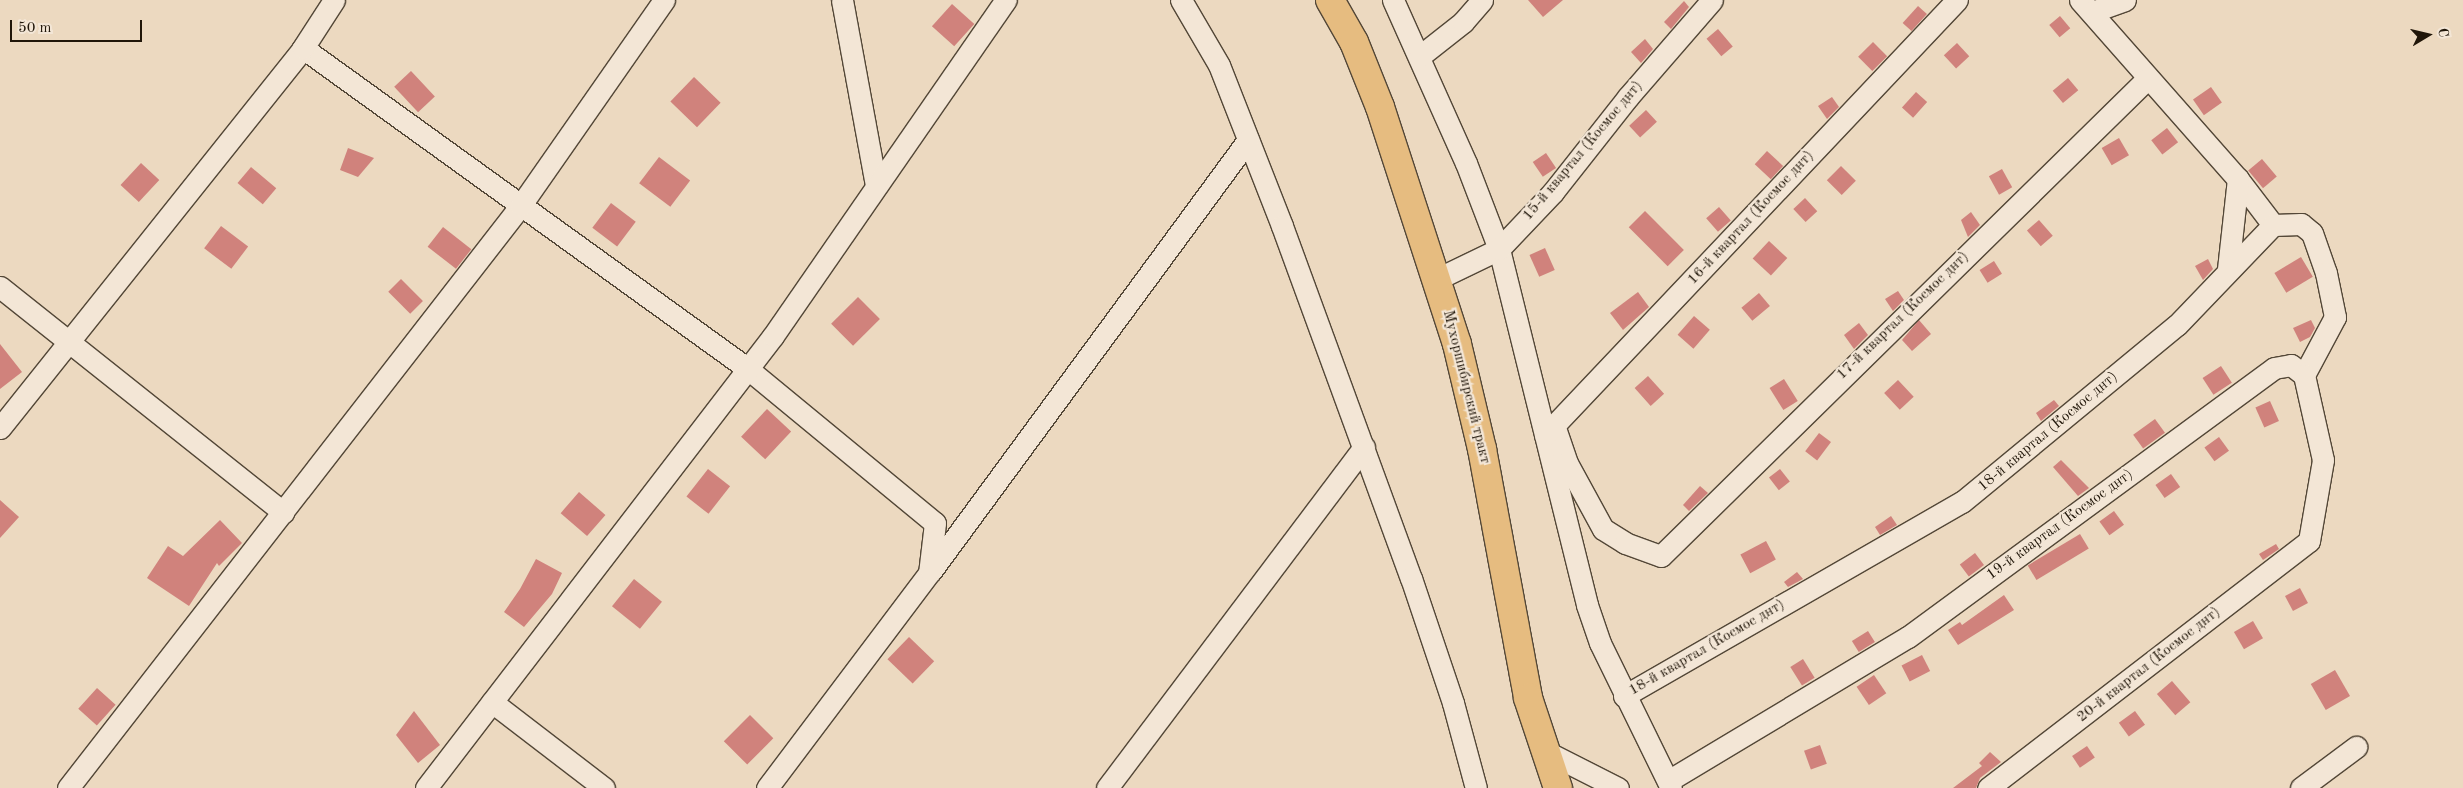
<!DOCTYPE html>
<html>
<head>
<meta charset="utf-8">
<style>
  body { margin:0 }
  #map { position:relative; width:2463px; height:788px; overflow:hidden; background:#ecd9c0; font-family:"Old Standard TT",serif }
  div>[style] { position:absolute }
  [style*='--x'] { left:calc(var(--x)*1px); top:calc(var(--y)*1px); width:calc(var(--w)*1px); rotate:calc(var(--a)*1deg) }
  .building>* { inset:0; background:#d0827c; transform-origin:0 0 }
  .roads { filter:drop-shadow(1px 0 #534737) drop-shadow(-1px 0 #534737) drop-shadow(0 1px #534737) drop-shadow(0 -1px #534737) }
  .minor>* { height:21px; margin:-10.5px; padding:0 10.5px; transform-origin:10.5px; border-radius:10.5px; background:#f3e6d6 }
  .major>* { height:28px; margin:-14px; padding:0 14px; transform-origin:14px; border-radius:14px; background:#e6bc80 }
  span { translate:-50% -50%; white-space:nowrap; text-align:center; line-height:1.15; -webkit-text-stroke:4.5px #f3e6d6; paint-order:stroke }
  .street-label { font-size:15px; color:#201609 }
  .north { position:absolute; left:2403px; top:10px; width:50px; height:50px; -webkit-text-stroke:4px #f3e6d6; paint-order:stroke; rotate:81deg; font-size:14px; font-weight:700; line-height:20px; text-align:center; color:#201609 }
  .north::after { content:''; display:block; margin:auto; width:18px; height:22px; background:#201609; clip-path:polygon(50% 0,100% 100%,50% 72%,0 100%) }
  .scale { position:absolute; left:10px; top:20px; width:132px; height:22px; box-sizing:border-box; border:2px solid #201609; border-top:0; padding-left:6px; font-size:15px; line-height:18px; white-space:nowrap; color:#201609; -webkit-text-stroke:4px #f3e6d6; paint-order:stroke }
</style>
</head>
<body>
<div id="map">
  <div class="building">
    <div style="clip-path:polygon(1528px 0,1563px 0,1543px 17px)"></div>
    <div style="clip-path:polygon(1684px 1px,1689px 7px,1671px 29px,1664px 22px)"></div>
    <div style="left:952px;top:4px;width:30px;height:30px;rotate:42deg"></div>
    <div style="left:1918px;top:6px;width:12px;height:23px;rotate:42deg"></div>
    <div style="left:2060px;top:16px;width:16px;height:14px;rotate:50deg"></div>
    <div style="left:1718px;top:29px;width:23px;height:15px;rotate:50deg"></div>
    <div style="clip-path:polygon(1645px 39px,1653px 49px,1641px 63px,1631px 52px)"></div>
    <div style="left:1873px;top:42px;width:20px;height:21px;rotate:45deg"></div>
    <div style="left:1957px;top:43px;width:18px;height:18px;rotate:47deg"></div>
    <div style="left:411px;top:71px;width:35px;height:23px;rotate:47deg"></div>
    <div style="left:694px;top:77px;width:37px;height:34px;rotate:44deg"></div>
    <div style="left:2068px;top:78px;width:16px;height:20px;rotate:50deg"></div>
    <div style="left:2211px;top:87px;width:19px;height:22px;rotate:55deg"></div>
    <div style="left:1916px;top:92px;width:15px;height:21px;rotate:42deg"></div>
    <div style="clip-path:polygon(1832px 97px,1839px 107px,1827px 119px,1818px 106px)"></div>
    <div style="left:1646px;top:110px;width:16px;height:23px;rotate:47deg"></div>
    <div style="left:2167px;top:128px;width:18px;height:20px;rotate:52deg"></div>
    <div style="left:2119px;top:138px;width:20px;height:20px;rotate:60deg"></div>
    <div style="clip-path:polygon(348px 148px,374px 158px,358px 177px,340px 170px)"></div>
    <div style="left:1767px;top:151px;width:22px;height:18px;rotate:43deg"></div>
    <div style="left:1546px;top:153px;width:18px;height:16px;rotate:56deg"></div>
    <div style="left:659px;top:157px;width:39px;height:33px;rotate:37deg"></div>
    <div style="left:2262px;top:159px;width:23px;height:18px;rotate:50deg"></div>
    <div style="left:141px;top:163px;width:25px;height:30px;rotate:43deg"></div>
    <div style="left:1841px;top:166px;width:21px;height:20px;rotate:45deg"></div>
    <div style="left:251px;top:167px;width:33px;height:21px;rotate:40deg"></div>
    <div style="left:2002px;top:169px;width:21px;height:15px;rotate:61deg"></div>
    <div style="left:1805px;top:198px;width:18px;height:16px;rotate:47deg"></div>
    <div style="left:611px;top:203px;width:31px;height:31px;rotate:37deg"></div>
    <div style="left:1719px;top:207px;width:18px;height:17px;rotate:49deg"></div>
    <div style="left:1645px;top:211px;width:55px;height:23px;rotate:45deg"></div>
    <div style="clip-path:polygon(1971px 212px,1980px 225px,1968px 237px,1961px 220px)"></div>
    <div style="left:2039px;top:220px;width:21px;height:16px;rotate:49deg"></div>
    <div style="left:221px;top:226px;width:34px;height:28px;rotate:37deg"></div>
    <div style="left:443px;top:227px;width:36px;height:25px;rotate:38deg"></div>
    <div style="left:1769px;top:241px;width:25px;height:24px;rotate:43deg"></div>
    <div style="left:1545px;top:248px;width:24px;height:17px;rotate:66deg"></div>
    <div style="left:2301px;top:257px;width:23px;height:31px;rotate:59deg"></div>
    <div style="clip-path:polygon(2208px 259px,2213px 269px,2203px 280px,2195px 266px)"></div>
    <div style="left:1994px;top:261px;width:15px;height:17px;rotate:58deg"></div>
    <div style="left:401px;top:279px;width:31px;height:18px;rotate:45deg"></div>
    <div style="clip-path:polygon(1898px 291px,1904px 300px,1893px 311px,1885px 299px)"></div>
    <div style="clip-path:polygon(1638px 292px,1649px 307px,1623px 330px,1610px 313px)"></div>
    <div style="left:1759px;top:293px;width:17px;height:23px;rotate:50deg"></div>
    <div style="left:858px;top:297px;width:31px;height:38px;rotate:45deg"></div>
    <div style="left:1694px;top:316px;width:21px;height:25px;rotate:41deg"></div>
    <div style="clip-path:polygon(1919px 320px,1931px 334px,1912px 351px,1902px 340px)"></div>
    <div style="clip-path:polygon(2311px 320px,2315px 328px,2310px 337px,2300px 342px,2293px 328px)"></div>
    <div style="clip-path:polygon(1859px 323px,1868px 335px,1854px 349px,1844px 335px)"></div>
    <div style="clip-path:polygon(0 344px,22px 372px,0 389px)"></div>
    <div style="left:2221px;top:366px;width:20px;height:22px;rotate:57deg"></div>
    <div style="left:1648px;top:376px;width:24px;height:18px;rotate:48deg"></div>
    <div style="left:1784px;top:379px;width:26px;height:17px;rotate:58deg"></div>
    <div style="left:1898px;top:380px;width:23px;height:19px;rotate:47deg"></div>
    <div style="clip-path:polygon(2054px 400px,2059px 406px,2041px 421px,2036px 413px)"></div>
    <div style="left:2270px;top:401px;width:22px;height:16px;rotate:66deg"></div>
    <div style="left:767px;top:409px;width:33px;height:38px;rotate:43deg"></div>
    <div style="left:2155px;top:419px;width:17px;height:27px;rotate:54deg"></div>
    <div style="left:1819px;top:433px;width:15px;height:23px;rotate:37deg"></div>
    <div style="left:2219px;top:437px;width:17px;height:18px;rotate:54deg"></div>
    <div style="clip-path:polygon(2061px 460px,2089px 488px,2078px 496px,2053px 467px)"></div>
    <div style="left:708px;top:469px;width:28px;height:35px;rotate:38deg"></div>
    <div style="left:1780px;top:469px;width:16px;height:14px;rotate:52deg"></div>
    <div style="left:2171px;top:474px;width:16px;height:19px;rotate:55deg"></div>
    <div style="clip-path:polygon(1700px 486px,1708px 493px,1689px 511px,1683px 505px)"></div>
    <div style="left:579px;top:492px;width:35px;height:28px;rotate:41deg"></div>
    <div style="clip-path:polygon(0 500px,19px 517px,0 538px)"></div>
    <div style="left:2114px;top:511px;width:17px;height:18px;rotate:54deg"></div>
    <div style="clip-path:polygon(1891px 516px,1897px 525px,1880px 535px,1875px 527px)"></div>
    <div style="clip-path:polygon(220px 520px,242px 543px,219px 566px,217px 563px,189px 606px,147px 578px,168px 546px,183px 556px)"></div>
    <div style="left:2080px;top:534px;width:17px;height:61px;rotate:59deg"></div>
    <div style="left:1766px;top:541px;width:21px;height:29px;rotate:62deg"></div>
    <div style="clip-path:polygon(2276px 544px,2279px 549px,2263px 560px,2259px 554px)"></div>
    <div style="left:1975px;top:553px;width:15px;height:19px;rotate:53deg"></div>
    <div style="clip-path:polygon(536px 559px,562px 573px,552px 594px,524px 627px,504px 612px,520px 589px)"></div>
    <div style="clip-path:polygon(1797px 572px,1803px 579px,1788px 587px,1784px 582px)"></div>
    <div style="left:634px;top:579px;width:36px;height:35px;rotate:39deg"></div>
    <div style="left:2300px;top:588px;width:17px;height:17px;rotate:62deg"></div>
    <div style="clip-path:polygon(2004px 595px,2014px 610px,1958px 645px,1948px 630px,1960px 622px,1962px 625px)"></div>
    <div style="left:2253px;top:621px;width:20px;height:22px;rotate:60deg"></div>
    <div style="left:1868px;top:631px;width:13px;height:19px;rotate:58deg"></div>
    <div style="left:909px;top:637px;width:35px;height:31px;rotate:44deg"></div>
    <div style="left:1922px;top:655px;width:18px;height:23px;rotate:63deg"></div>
    <div style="left:1803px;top:659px;width:22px;height:15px;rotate:58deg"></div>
    <div style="left:2335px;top:670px;width:30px;height:28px;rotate:60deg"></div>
    <div style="left:1874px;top:675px;width:22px;height:21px;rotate:56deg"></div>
    <div style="left:2172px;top:681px;width:28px;height:20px;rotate:49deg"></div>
    <div style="left:97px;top:688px;width:25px;height:28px;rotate:42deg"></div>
    <div style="clip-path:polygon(414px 711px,440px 745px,418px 763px,396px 735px)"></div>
    <div style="left:2135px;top:711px;width:17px;height:20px;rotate:54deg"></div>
    <div style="left:750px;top:715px;width:33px;height:37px;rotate:45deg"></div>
    <div style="left:1820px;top:745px;width:20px;height:17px;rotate:70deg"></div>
    <div style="left:2087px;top:746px;width:14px;height:18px;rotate:56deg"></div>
    <div style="clip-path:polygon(1990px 752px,2001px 762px,1980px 778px,1976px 788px,1953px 788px,1982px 766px,1979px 763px)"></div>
  </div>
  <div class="roads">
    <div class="minor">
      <div style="--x:842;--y:0;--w:188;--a:79.6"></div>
      <div style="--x:1181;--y:0;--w:75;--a:59.7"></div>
      <div style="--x:1219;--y:65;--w:173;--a:68.6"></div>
      <div style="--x:1282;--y:226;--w:375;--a:69.9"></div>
      <div style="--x:1411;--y:578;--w:132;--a:71.4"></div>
      <div style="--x:1453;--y:703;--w:88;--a:74.9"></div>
      <div style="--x:1393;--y:0;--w:179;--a:65.9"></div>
      <div style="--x:1466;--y:163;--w:92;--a:69"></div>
      <div style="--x:1499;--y:249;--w:367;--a:76.1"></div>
      <div style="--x:1587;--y:605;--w:40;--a:71.1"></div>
      <div style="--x:1600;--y:643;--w:161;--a:63.9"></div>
      <div style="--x:2080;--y:0;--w:239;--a:48.6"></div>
      <div style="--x:2238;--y:179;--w:58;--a:52.7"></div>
      <div style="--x:2092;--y:12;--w:35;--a:-20"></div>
      <div style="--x:303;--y:48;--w:549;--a:35.8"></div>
      <div style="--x:748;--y:369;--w:242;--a:39.5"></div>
      <div style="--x:935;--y:523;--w:50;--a:96.8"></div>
      <div style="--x:929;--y:573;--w:269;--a:127"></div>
      <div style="--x:1420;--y:56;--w:55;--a:-38.3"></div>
      <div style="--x:1463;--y:22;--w:29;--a:-49"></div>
      <div style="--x:2228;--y:269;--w:91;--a:-83.7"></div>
      <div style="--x:1437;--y:279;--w:69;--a:-25.8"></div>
      <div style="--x:1499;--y:249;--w:79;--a:-46.5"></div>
      <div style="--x:1553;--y:192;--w:121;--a:-51.7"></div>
      <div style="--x:1628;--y:97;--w:128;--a:-49.1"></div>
      <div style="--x:0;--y:287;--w:362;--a:38.5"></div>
      <div style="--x:1554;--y:425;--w:40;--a:71.1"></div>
      <div style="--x:1567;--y:463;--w:75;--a:61.4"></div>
      <div style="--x:1603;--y:529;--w:26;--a:32"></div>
      <div style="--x:1625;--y:543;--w:38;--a:20"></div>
      <div style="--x:1661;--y:556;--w:682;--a:-44.47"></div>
      <div style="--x:0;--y:428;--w:486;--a:-51.4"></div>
      <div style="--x:303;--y:48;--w:57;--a:-57.1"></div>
      <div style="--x:1545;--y:435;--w:599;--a:-46.56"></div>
      <div style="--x:931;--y:571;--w:535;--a:-53.67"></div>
      <div style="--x:1624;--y:696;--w:390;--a:-29.9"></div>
      <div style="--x:1962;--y:502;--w:278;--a:-39.5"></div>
      <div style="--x:2177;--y:325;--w:139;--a:-46.2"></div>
      <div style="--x:2273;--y:225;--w:28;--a:-2"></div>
      <div style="--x:2301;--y:224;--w:14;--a:39"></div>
      <div style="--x:2312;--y:233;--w:42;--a:70.7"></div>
      <div style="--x:2326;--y:273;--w:45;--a:78.4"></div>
      <div style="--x:2335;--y:317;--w:66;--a:118.1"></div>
      <div style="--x:492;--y:702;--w:141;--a:37.5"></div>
      <div style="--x:1543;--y:750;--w:84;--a:26.9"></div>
      <div style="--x:1668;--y:781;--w:280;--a:-31"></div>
      <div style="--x:1908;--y:637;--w:454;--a:-36.3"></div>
      <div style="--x:2274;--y:368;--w:17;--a:-10"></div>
      <div style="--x:2291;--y:365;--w:16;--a:38"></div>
      <div style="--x:2304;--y:375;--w:87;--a:77.4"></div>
      <div style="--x:2323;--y:460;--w:82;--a:99.8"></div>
      <div style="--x:2309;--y:541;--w:405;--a:142.4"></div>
      <div style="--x:68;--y:788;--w:738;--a:-52.15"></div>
      <div style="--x:521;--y:205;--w:250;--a:-55.1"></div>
      <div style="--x:426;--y:788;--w:570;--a:-52.49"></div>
      <div style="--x:773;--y:336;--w:409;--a:-55.3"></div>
      <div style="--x:1107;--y:788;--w:427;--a:-53"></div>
      <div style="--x:2301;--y:788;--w:69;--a:-36.7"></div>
    </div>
    <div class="major">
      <div style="--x:1330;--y:0;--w:48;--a:60.3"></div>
      <div style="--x:1354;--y:42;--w:70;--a:68.2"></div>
      <div style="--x:1380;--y:107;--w:249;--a:72"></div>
      <div style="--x:1457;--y:344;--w:108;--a:76.6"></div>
      <div style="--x:1482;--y:449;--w:253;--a:79.5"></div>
      <div style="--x:1528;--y:698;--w:95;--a:71.6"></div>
    </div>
  </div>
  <div class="street-label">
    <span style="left:1583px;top:151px;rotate:-50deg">15-й квартал (Космос днт)</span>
    <span style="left:1751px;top:218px;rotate:-47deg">16-й квартал (Космос днт)</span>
    <span style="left:1903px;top:316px;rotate:-44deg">17-й квартал (Космос днт)</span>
    <span style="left:1466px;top:387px;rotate:76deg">Мухоршибирский тракт</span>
    <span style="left:2048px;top:432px;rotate:-40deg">18-й квартал (Космос днт)</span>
    <span style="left:2060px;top:525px;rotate:-36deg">19-й квартал (Космос днт)</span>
    <span style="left:1707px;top:648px;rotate:-30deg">18-й квартал (Космос днт)</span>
    <span style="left:2149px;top:665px;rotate:-38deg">20-й квартал (Космос днт)</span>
  </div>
  <div class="north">С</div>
  <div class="scale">50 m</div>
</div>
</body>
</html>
